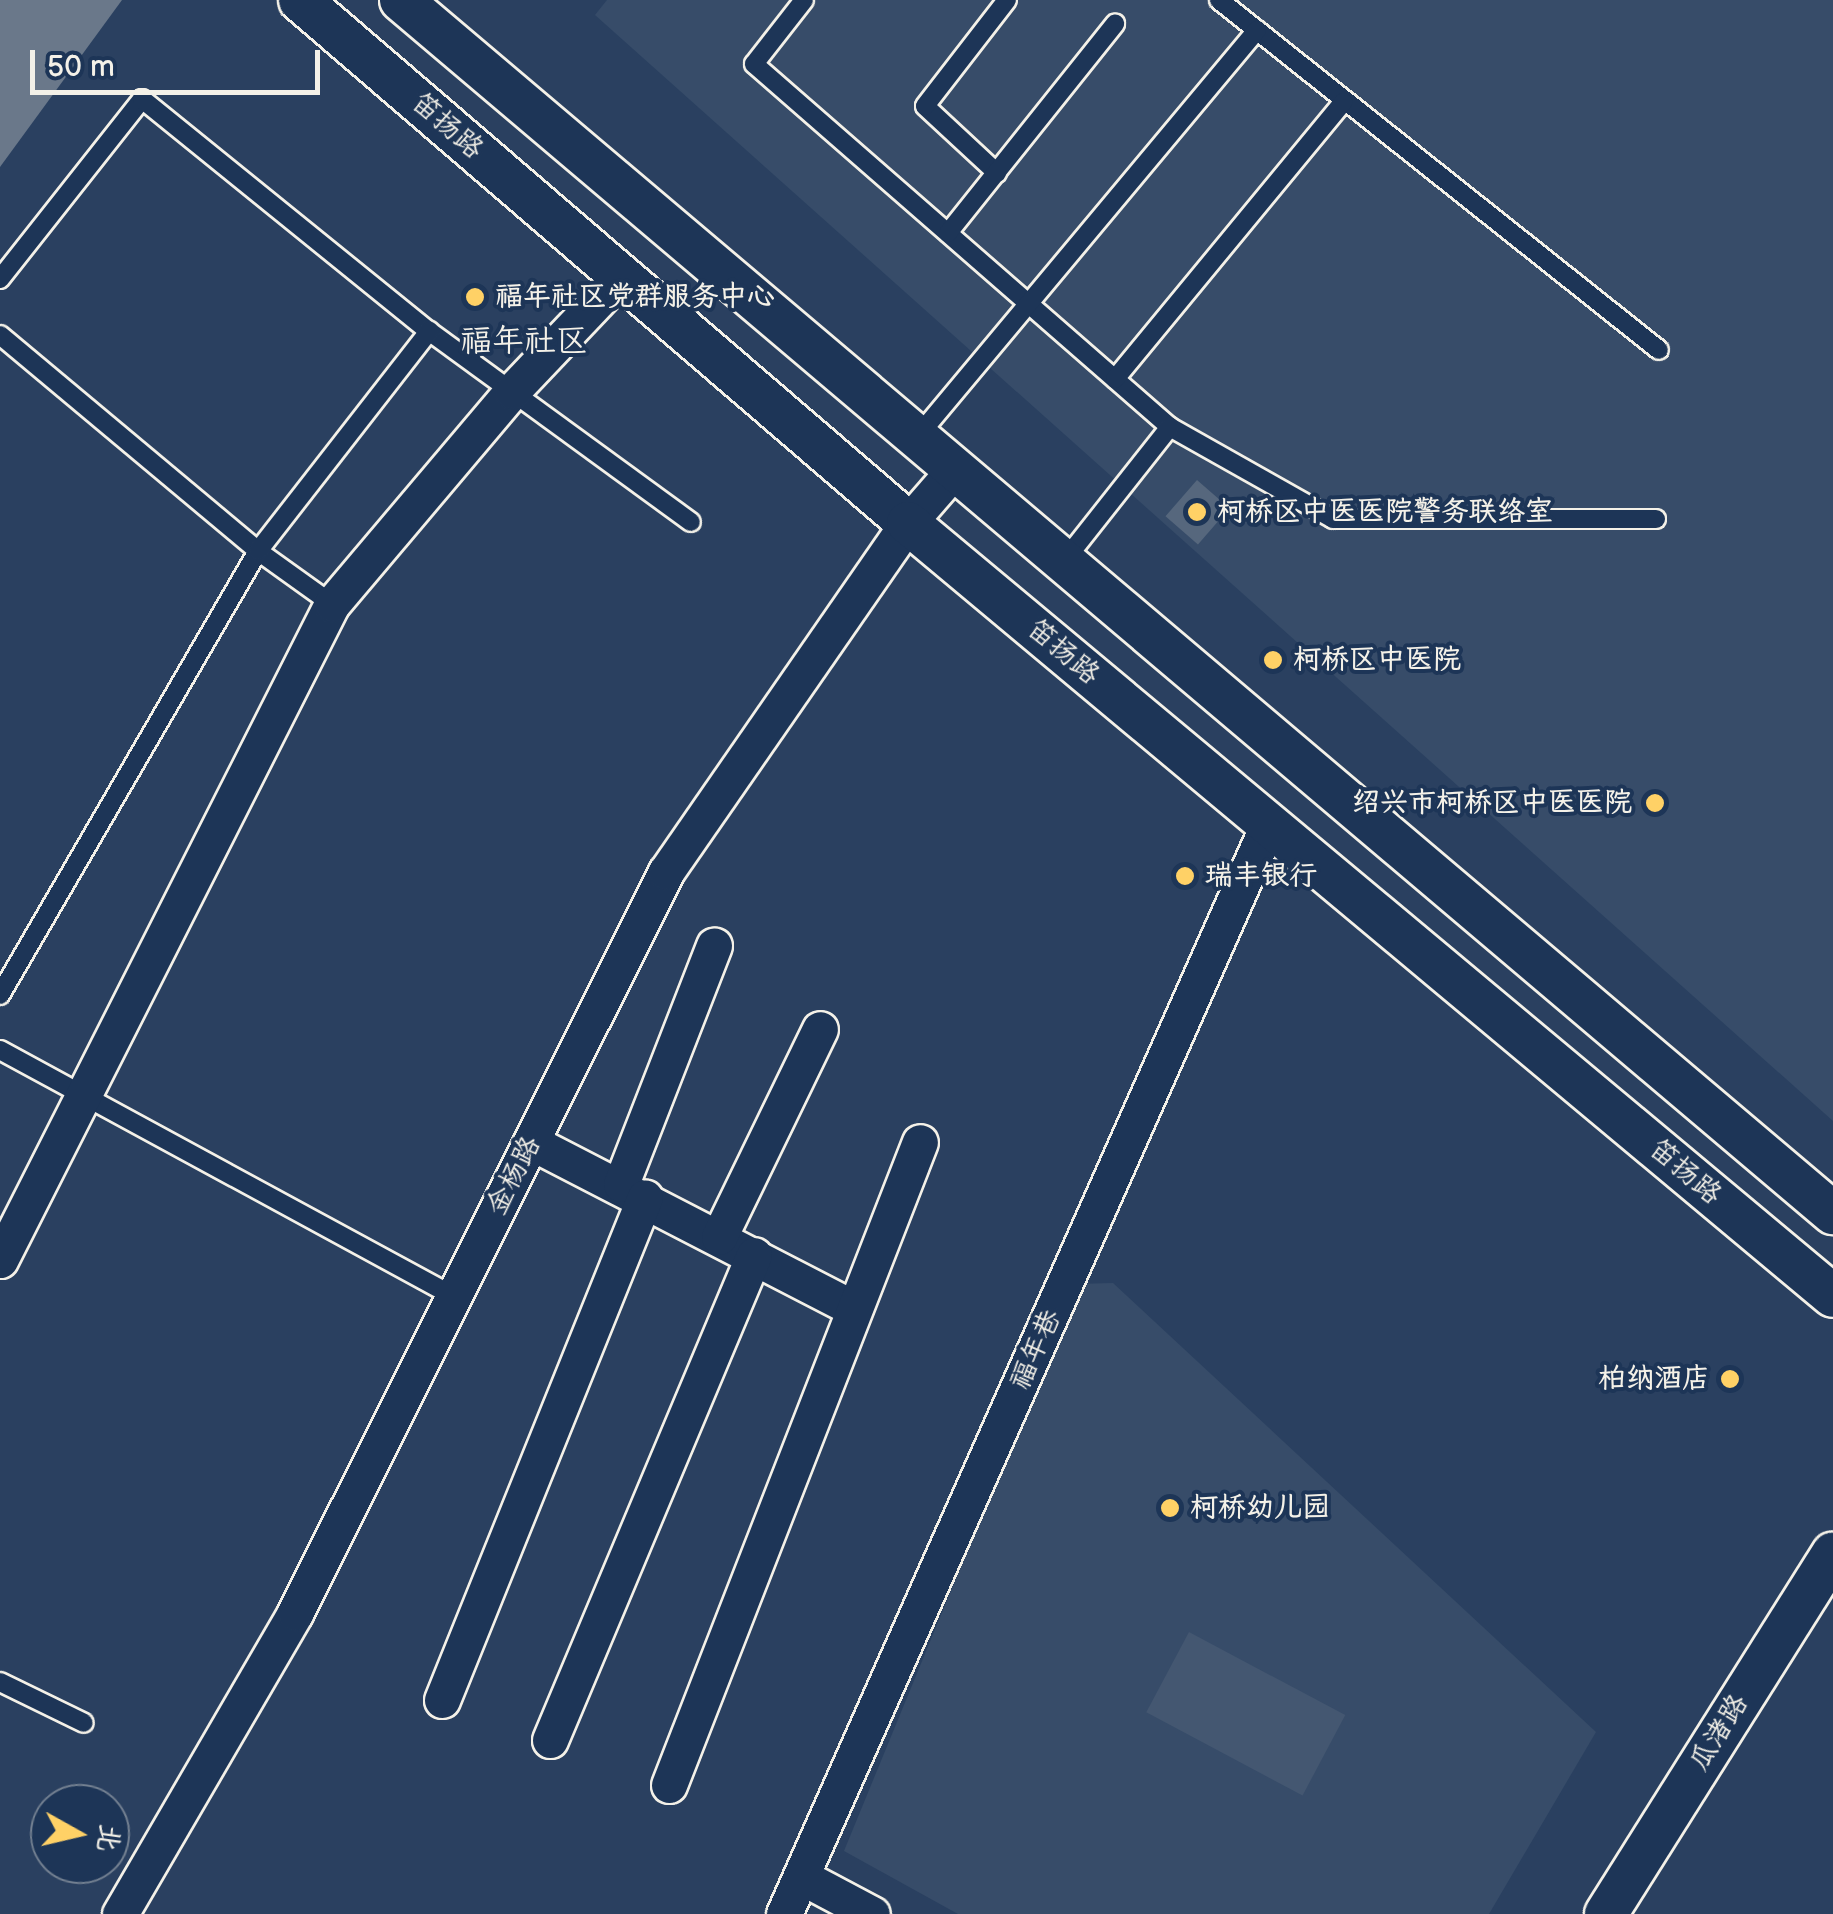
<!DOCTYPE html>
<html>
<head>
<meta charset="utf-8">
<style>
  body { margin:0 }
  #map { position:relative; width:1833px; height:1914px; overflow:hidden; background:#2a4060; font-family:"Balsamiq Sans","LXGW WenKai TC",sans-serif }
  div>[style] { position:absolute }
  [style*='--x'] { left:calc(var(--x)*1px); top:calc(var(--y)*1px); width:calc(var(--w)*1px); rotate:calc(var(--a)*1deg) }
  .built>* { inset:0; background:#374c69 }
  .green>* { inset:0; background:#445771; transform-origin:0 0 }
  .water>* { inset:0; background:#6a788a }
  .building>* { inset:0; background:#56677d; transform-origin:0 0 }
  .roads { filter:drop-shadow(2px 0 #f4f1e8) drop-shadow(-2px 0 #f4f1e8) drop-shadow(0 2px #f4f1e8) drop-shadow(0 -2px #f4f1e8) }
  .service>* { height:18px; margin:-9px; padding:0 9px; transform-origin:9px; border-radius:9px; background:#1d3557 }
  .minor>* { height:35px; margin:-17.5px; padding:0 17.5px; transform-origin:17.5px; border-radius:17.5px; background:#1d3557 }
  .tertiary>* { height:42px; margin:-21px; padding:0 21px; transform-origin:21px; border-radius:21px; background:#1d3557 }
  .dots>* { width:28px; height:28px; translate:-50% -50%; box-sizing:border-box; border:5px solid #1d3557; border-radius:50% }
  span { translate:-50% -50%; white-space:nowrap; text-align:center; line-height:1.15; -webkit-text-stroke:8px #1d3557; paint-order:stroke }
  .street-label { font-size:28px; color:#f4f1e8 }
  .poi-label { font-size:28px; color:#f4f1e8; font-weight:700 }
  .left { translate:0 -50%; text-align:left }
  .right { translate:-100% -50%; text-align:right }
  .quarter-label { font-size:32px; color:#f4f1e8 }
  .north { position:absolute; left:30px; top:1784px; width:100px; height:100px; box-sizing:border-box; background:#1d3557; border:2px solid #738091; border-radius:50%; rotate:98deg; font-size:28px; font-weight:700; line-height:40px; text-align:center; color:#f4f1e8 }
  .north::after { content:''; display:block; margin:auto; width:35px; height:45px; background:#ffd166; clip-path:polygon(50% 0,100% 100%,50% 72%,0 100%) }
  .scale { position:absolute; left:30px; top:50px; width:290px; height:45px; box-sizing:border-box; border:5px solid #f4f1e8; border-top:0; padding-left:12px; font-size:30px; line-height:35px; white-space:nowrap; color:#f4f1e8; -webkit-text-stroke:8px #1d3557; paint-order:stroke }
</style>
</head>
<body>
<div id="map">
  <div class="built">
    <div style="clip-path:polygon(607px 0,1833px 0,1833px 1121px,595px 15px)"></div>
    <div style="clip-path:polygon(1113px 1283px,1596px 1732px,1489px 1914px,958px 1914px,844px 1851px,1077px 1284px)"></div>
  </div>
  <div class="green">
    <div style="left:1189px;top:1632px;width:177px;height:91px;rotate:28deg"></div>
  </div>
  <div class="water">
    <div style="clip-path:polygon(0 0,122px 0,0 167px)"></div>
  </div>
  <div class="building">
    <div style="left:1197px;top:480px;width:43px;height:48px;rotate:41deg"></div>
  </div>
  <div class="roads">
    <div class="service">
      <div style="--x:804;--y:0;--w:81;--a:128"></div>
      <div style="--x:754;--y:64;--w:552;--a:41.11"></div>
      <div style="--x:1170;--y:427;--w:187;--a:29.4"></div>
      <div style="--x:1333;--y:519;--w:323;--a:0"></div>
      <div style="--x:1219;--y:0;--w:562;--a:38.5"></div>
      <div style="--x:997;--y:173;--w:98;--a:-137.1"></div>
      <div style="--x:925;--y:106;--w:134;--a:-52.3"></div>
      <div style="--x:948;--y:233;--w:268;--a:-51.4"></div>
      <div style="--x:0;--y:279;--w:229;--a:-51.7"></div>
      <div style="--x:142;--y:99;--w:369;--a:39"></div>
      <div style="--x:429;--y:331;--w:324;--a:36.1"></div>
      <div style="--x:0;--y:335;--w:336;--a:39.9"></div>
      <div style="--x:258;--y:551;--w:91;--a:35.6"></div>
      <div style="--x:1115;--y:379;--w:359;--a:-50.5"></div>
      <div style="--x:918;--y:436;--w:529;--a:-50.14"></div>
      <div style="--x:1064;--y:561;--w:171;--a:-51.7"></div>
      <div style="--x:0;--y:995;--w:514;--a:-59.84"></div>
      <div style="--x:258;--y:551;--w:279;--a:-52.1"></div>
      <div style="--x:0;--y:1050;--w:515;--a:28.5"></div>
      <div style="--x:0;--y:1682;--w:93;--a:26"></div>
    </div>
    <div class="minor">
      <div style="--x:531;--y:1142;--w:362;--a:27.3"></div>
      <div style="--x:621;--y:1184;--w:256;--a:-68.7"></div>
      <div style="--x:719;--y:1237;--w:231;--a:-64.1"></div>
      <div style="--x:0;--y:1260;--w:735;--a:-63.16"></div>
      <div style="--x:332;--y:604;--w:279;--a:-49.8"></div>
      <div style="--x:512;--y:391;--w:158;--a:-46.5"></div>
      <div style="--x:442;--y:1700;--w:542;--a:-68.02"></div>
      <div style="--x:550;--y:1740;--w:526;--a:-67.19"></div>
      <div style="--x:669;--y:1785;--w:690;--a:-68.68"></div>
      <div style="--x:802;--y:1877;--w:79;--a:27.9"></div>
      <div style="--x:120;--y:1914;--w:348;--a:-59.8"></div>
      <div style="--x:295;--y:1613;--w:829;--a:-63.4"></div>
      <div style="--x:666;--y:872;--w:425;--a:-55.3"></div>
      <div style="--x:908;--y:523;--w:72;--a:-49"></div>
      <div style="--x:784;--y:1914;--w:1194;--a:-66.03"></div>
    </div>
    <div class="tertiary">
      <div style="--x:300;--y:0;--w:802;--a:40.7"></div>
      <div style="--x:908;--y:523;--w:1205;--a:39.88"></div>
      <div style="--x:401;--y:0;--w:1877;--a:40.27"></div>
      <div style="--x:1606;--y:1914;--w:426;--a:-57.8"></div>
    </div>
  </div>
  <div class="dots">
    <div style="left:475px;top:297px;background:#ffd166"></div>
    <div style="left:1197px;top:512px;background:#ffd166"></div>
    <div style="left:1273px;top:660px;background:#ffd166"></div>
    <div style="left:1655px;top:803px;background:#ffd166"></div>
    <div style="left:1185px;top:876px;background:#ffd166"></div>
    <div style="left:1730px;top:1379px;background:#ffd166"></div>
    <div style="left:1170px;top:1508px;background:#ffd166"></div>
  </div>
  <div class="street-label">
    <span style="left:447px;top:126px;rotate:41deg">笛扬路</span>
    <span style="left:1063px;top:652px;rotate:40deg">笛扬路</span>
    <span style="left:1685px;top:1172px;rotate:40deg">笛扬路</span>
    <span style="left:514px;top:1176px;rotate:-63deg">金杨路</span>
    <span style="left:1036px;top:1350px;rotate:-66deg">福年巷</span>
    <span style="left:1719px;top:1733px;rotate:-58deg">瓜渚路</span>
  </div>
  <div class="poi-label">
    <span class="left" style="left:495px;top:297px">福年社区党群服务中心</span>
    <span class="left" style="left:1217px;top:512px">柯桥区中医医院警务联络室</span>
    <span class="left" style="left:1293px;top:660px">柯桥区中医院</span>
    <span class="right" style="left:1632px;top:803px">绍兴市柯桥区中医医院</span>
    <span class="left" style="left:1205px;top:876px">瑞丰银行</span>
    <span class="right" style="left:1710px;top:1379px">柏纳酒店</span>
    <span class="left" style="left:1190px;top:1508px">柯桥幼儿园</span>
  </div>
  <div class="quarter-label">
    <span style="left:524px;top:342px">福年社区</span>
  </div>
  <div class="north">北</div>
  <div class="scale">50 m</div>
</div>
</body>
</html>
